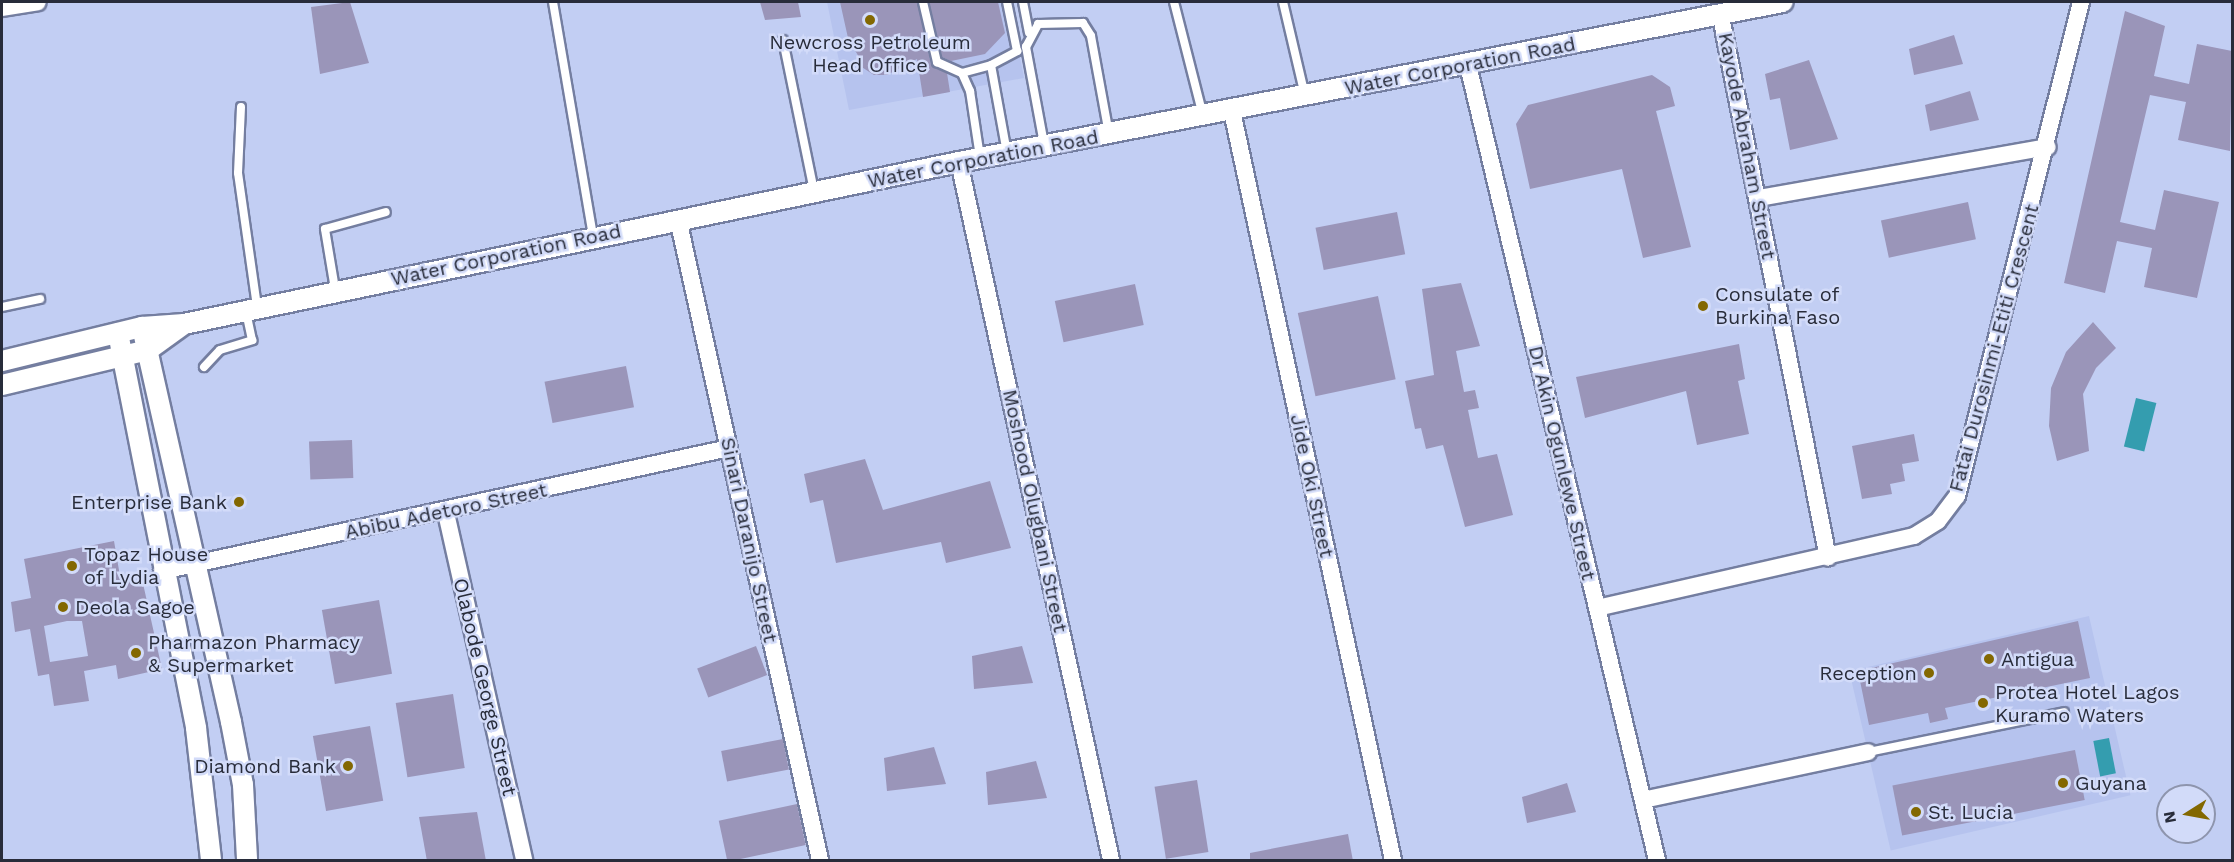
<!DOCTYPE html>
<html>
<head>
<meta charset="utf-8">
<style>
  body { margin:0 }
  #map { position:relative; width:2234px; height:862px; overflow:hidden; background:#c2cef3; font-family:"Work Sans",sans-serif }
  div>[style] { position:absolute }
  [style*='--x'] { left:calc(var(--x)*1px); top:calc(var(--y)*1px); width:calc(var(--w)*1px); rotate:calc(var(--a)*1deg) }
  .built>* { inset:0; background:#b6c3ee; transform-origin:0 0 }
  .water>* { inset:0; background:#349daf; transform-origin:0 0 }
  .building>* { inset:0; background:#9a95b9; transform-origin:0 0 }
  .roads { filter:drop-shadow(2px 0 #747ea0) drop-shadow(-2px 0 #747ea0) drop-shadow(0 2px #747ea0) drop-shadow(0 -2px #747ea0) }
  .service>* { height:8px; margin:-4px; padding:0 4px; transform-origin:4px; border-radius:4px; background:#fff }
  .minor>* { height:16px; margin:-8px; padding:0 8px; transform-origin:8px; border-radius:8px; background:#fff }
  .tertiary>* { height:20px; margin:-10px; padding:0 10px; transform-origin:10px; border-radius:10px; background:#fff }
  .dots>* { width:16px; height:16px; translate:-50% -50%; box-sizing:border-box; border:3px solid #d2dbf9; border-radius:50% }
  span { translate:-50% -50%; white-space:nowrap; text-align:center; line-height:1.15; -webkit-text-stroke:5px #d2dbf9; paint-order:stroke }
  .poi-label { font-size:20px; color:#282c3a }
  .left { translate:0 -50%; text-align:left }
  .right { translate:-100% -50%; text-align:right }
  .street-label { font-size:20px; color:#282c3a }
  .frame { position:absolute; inset:0; border:3px solid #282c3a; pointer-events:none }
  .north { position:absolute; left:2156px; top:784px; width:60px; height:60px; box-sizing:border-box; background:#d2dbf9; border:2px solid #8e95ad; border-radius:50%; rotate:259deg; font-size:16px; font-weight:700; line-height:24px; text-align:center; color:#282c3a }
  .north::after { content:''; display:block; margin:auto; width:21px; height:27px; background:#836801; clip-path:polygon(50% 0,100% 100%,50% 72%,0 100%) }
</style>
</head>
<body>
<div id="map">
  <div class="built">
    <div style="clip-path:polygon(827px 2px,1009px 2px,1024px 78px,849px 110px)"></div>
    <div style="left:2089px;top:616px;width:184px;height:246px;rotate:77deg"></div>
  </div>
  <div class="water">
    <div style="left:2136px;top:398px;width:21px;height:50px;rotate:14deg"></div>
    <div style="left:2109px;top:738px;width:36px;height:16px;rotate:79deg"></div>
  </div>
  <div class="building">
    <div style="clip-path:polygon(350px 2px,369px 63px,320px 74px,311px 7px)"></div>
    <div style="clip-path:polygon(760px 2px,798px 2px,801px 17px,765px 20px)"></div>
    <div style="clip-path:polygon(840px 2px,917px 2px,931px 64px,947px 73px,950px 92px,923px 97px,917px 59px,887px 75px,874px 75px,857px 64px,860px 59px,848px 38px)"></div>
    <div style="clip-path:polygon(929px 2px,998px 2px,1005px 33px,985px 54px,951px 61px,942px 57px)"></div>
    <div style="clip-path:polygon(2125px 11px,2165px 26px,2154px 76px,2189px 84px,2197px 44px,2232px 51px,2230px 151px,2178px 140px,2186px 102px,2150px 95px,2120px 222px,2155px 230px,2164px 190px,2219px 202px,2197px 298px,2144px 287px,2152px 248px,2117px 241px,2105px 293px,2064px 283px)"></div>
    <div style="clip-path:polygon(1954px 35px,1963px 64px,1914px 75px,1909px 49px)"></div>
    <div style="clip-path:polygon(1809px 60px,1838px 139px,1790px 150px,1780px 98px,1770px 100px,1765px 74px)"></div>
    <div style="clip-path:polygon(1652px 75px,1670px 87px,1675px 106px,1656px 111px,1691px 247px,1643px 258px,1622px 169px,1530px 189px,1516px 124px,1528px 105px)"></div>
    <div style="clip-path:polygon(1970px 91px,1979px 120px,1930px 131px,1925px 105px)"></div>
    <div style="left:1968px;top:202px;width:38px;height:89px;rotate:78deg"></div>
    <div style="left:1397px;top:212px;width:43px;height:83px;rotate:79deg"></div>
    <div style="clip-path:polygon(1461px 283px,1480px 346px,1456px 351px,1464px 392px,1475px 390px,1479px 408px,1468px 410px,1478px 458px,1497px 454px,1513px 515px,1465px 527px,1443px 445px,1426px 449px,1421px 428px,1415px 429px,1405px 381px,1434px 375px,1422px 289px)"></div>
    <div style="left:1135px;top:284px;width:42px;height:82px;rotate:78deg"></div>
    <div style="left:1378px;top:296px;width:85px;height:82px;rotate:78deg"></div>
    <div style="clip-path:polygon(2093px 322px,2116px 348px,2096px 368px,2083px 394px,2089px 451px,2057px 461px,2049px 426px,2051px 388px,2066px 352px)"></div>
    <div style="clip-path:polygon(1739px 344px,1745px 379px,1738px 381px,1749px 434px,1697px 445px,1686px 391px,1585px 418px,1576px 377px)"></div>
    <div style="left:626px;top:366px;width:42px;height:83px;rotate:79deg"></div>
    <div style="clip-path:polygon(1914px 434px,1919px 461px,1902px 464px,1905px 481px,1890px 484px,1892px 494px,1862px 499px,1852px 446px)"></div>
    <div style="left:352px;top:440px;width:38px;height:43px;rotate:88deg"></div>
    <div style="clip-path:polygon(865px 459px,883px 510px,990px 481px,1011px 548px,946px 563px,941px 542px,836px 563px,823px 500px,810px 503px,804px 474px)"></div>
    <div style="clip-path:polygon(evenodd,114px 541px,121px 582px,142px 579px,162px 669px,118px 679px,116px 665px,84px 671px,89px 701px,54px 706px,49px 674px,38px 676px,30px 629px,15px 632px,11px 602px,31px 598px,24px 559px,114px 541px,67px 621px,82px 621px,88px 656px,50px 662px,44px 626px,67px 621px)"></div>
    <div style="left:379px;top:600px;width:75px;height:58px;rotate:80deg"></div>
    <div style="clip-path:polygon(2078px 621px,2090px 678px,1945px 708px,1948px 719px,1930px 723px,1928px 713px,1869px 725px,1858px 671px)"></div>
    <div style="left:756px;top:646px;width:31px;height:63px;rotate:69deg"></div>
    <div style="clip-path:polygon(1022px 646px,1033px 683px,974px 689px,972px 656px)"></div>
    <div style="left:453px;top:694px;width:75px;height:58px;rotate:81deg"></div>
    <div style="left:370px;top:726px;width:76px;height:58px;rotate:80deg"></div>
    <div style="left:783px;top:739px;width:31px;height:63px;rotate:79deg"></div>
    <div style="clip-path:polygon(934px 747px,946px 784px,887px 791px,884px 758px)"></div>
    <div style="left:2075px;top:750px;width:51px;height:186px;rotate:79deg"></div>
    <div style="clip-path:polygon(1036px 761px,1047px 798px,988px 805px,986px 772px)"></div>
    <div style="left:1197px;top:780px;width:73px;height:43px;rotate:81deg"></div>
    <div style="clip-path:polygon(1567px 783px,1576px 812px,1527px 823px,1522px 797px)"></div>
    <div style="left:797px;top:804px;width:42px;height:80px;rotate:78deg"></div>
    <div style="clip-path:polygon(477px 812px,486px 861px,427px 861px,419px 817px)"></div>
    <div style="clip-path:polygon(1348px 834px,1353px 861px,1250px 861px,1250px 853px)"></div>
  </div>
  <div class="roads">
    <div class="service">
      <div style="--x:553;--y:2;--w:238;--a:80.3"></div>
      <div style="--x:923;--y:2;--w:62;--a:76.9"></div>
      <div style="--x:937;--y:62;--w:27;--a:24"></div>
      <div style="--x:962;--y:73;--w:20;--a:66"></div>
      <div style="--x:970;--y:91;--w:67;--a:81.4"></div>
      <div style="--x:1023;--y:2;--w:31;--a:79"></div>
      <div style="--x:1174;--y:2;--w:118;--a:75.7"></div>
      <div style="--x:1283;--y:2;--w:97;--a:76.8"></div>
      <div style="--x:783;--y:40;--w:154;--a:78.4"></div>
      <div style="--x:962;--y:73;--w:30;--a:-15"></div>
      <div style="--x:241;--y:107;--w:66;--a:92.6"></div>
      <div style="--x:238;--y:173;--w:135;--a:81.9"></div>
      <div style="--x:1044;--y:144;--w:99;--a:-100.5"></div>
      <div style="--x:1026;--y:47;--w:26;--a:-62"></div>
      <div style="--x:1038;--y:24;--w:45;--a:-1.3"></div>
      <div style="--x:1083;--y:23;--w:15;--a:58"></div>
      <div style="--x:1091;--y:36;--w:100;--a:79.6"></div>
      <div style="--x:1007;--y:153;--w:89;--a:-100.3"></div>
      <div style="--x:991;--y:65;--w:30;--a:-28"></div>
      <div style="--x:1017;--y:51;--w:50;--a:-101.5"></div>
      <div style="--x:335;--y:289;--w:61;--a:-99.5"></div>
      <div style="--x:325;--y:229;--w:63;--a:-15.6"></div>
      <div style="--x:2;--y:307;--w:39;--a:-12"></div>
      <div style="--x:204;--y:367;--w:23;--a:-47"></div>
      <div style="--x:220;--y:350;--w:34;--a:-17"></div>
      <div style="--x:252;--y:340;--w:29;--a:-102"></div>
      <div style="--x:1868;--y:752;--w:200;--a:-11.5"></div>
    </div>
    <div class="minor">
      <div style="--x:2;--y:8;--w:36;--a:-9"></div>
      <div style="--x:1721;--y:17;--w:551;--a:78.81"></div>
      <div style="--x:1468;--y:65;--w:817;--a:76.63"></div>
      <div style="--x:1232;--y:111;--w:766;--a:77.87"></div>
      <div style="--x:959;--y:162;--w:714;--a:77.71"></div>
      <div style="--x:1759;--y:198;--w:293;--a:-10"></div>
      <div style="--x:678;--y:219;--w:657;--a:77.51"></div>
      <div style="--x:446;--y:513;--w:356;--a:77.3"></div>
      <div style="--x:162;--y:571;--w:580;--a:-12.24"></div>
      <div style="--x:1597;--y:608;--w:325;--a:-12.8"></div>
      <div style="--x:1914;--y:536;--w:28;--a:-32"></div>
      <div style="--x:1938;--y:521;--w:31;--a:-53"></div>
      <div style="--x:1957;--y:496;--w:509;--a:-75.91"></div>
      <div style="--x:1643;--y:800;--w:230;--a:-12"></div>
    </div>
    <div class="tertiary">
      <div style="--x:142;--y:327;--w:405;--a:77.3"></div>
      <div style="--x:231;--y:722;--w:64;--a:79.2"></div>
      <div style="--x:243;--y:785;--w:75;--a:86.9"></div>
      <div style="--x:118;--y:333;--w:403;--a:78.8"></div>
      <div style="--x:196;--y:728;--w:133;--a:83.5"></div>
      <div style="--x:2;--y:361;--w:144;--a:-13.7"></div>
      <div style="--x:142;--y:327;--w:42;--a:-4.1"></div>
      <div style="--x:184;--y:324;--w:792;--a:-11.81"></div>
      <div style="--x:959;--y:162;--w:839;--a:-10.99"></div>
      <div style="--x:2;--y:385;--w:150;--a:-13.5"></div>
      <div style="--x:148;--y:350;--w:44;--a:-35.8"></div>
    </div>
  </div>
  <div class="dots">
    <div style="left:870px;top:20px;background:#836801"></div>
    <div style="left:1703px;top:306px;background:#836801"></div>
    <div style="left:239px;top:502px;background:#836801"></div>
    <div style="left:72px;top:566px;background:#836801"></div>
    <div style="left:63px;top:607px;background:#836801"></div>
    <div style="left:136px;top:653px;background:#836801"></div>
    <div style="left:1989px;top:659px;background:#836801"></div>
    <div style="left:1929px;top:673px;background:#836801"></div>
    <div style="left:1983px;top:703px;background:#836801"></div>
    <div style="left:348px;top:766px;background:#836801"></div>
    <div style="left:2063px;top:783px;background:#836801"></div>
    <div style="left:1916px;top:812px;background:#836801"></div>
  </div>
  <div class="poi-label">
    <span style="left:870px;top:54px">Newcross Petroleum<br>Head Office</span>
    <span class="left" style="left:1715px;top:306px">Consulate of<br>Burkina Faso</span>
    <span class="right" style="left:227px;top:502px">Enterprise Bank</span>
    <span class="left" style="left:84px;top:566px">Topaz House<br>of Lydia</span>
    <span class="left" style="left:75px;top:607px">Deola Sagoe</span>
    <span class="left" style="left:148px;top:654px">Pharmazon Pharmacy<br>&amp; Supermarket</span>
    <span class="left" style="left:2001px;top:659px">Antigua</span>
    <span class="right" style="left:1917px;top:673px">Reception</span>
    <span class="left" style="left:1995px;top:704px">Protea Hotel Lagos<br>Kuramo Waters</span>
    <span class="right" style="left:336px;top:766px">Diamond Bank</span>
    <span class="left" style="left:2075px;top:783px">Guyana</span>
    <span class="left" style="left:1928px;top:812px">St. Lucia</span>
  </div>
  <div class="street-label">
    <span style="left:1460px;top:66px;rotate:-11deg">Water Corporation Road</span>
    <span style="left:1747px;top:146px;rotate:79deg">Kayode Abraham Street</span>
    <span style="left:983px;top:159px;rotate:-11deg">Water Corporation Road</span>
    <span style="left:506px;top:255px;rotate:-12deg">Water Corporation Road</span>
    <span style="left:1994px;top:348px;rotate:-75deg">Fatai Durosinmi-Etiti Crescent</span>
    <span style="left:1562px;top:463px;rotate:77deg">Dr Akin Ogunlewe Street</span>
    <span style="left:1312px;top:486px;rotate:78deg">Jide Oki Street</span>
    <span style="left:446px;top:511px;rotate:-12deg">Abibu Adetoro Street</span>
    <span style="left:1035px;top:511px;rotate:78deg">Moshood Olugbani Street</span>
    <span style="left:749px;top:540px;rotate:78deg">Sinari Daranijo Street</span>
    <span style="left:485px;top:687px;rotate:77deg">Olabode George Street</span>
  </div>
  <div class="frame"></div>
  <div class="north">N</div>
</div>
</body>
</html>
